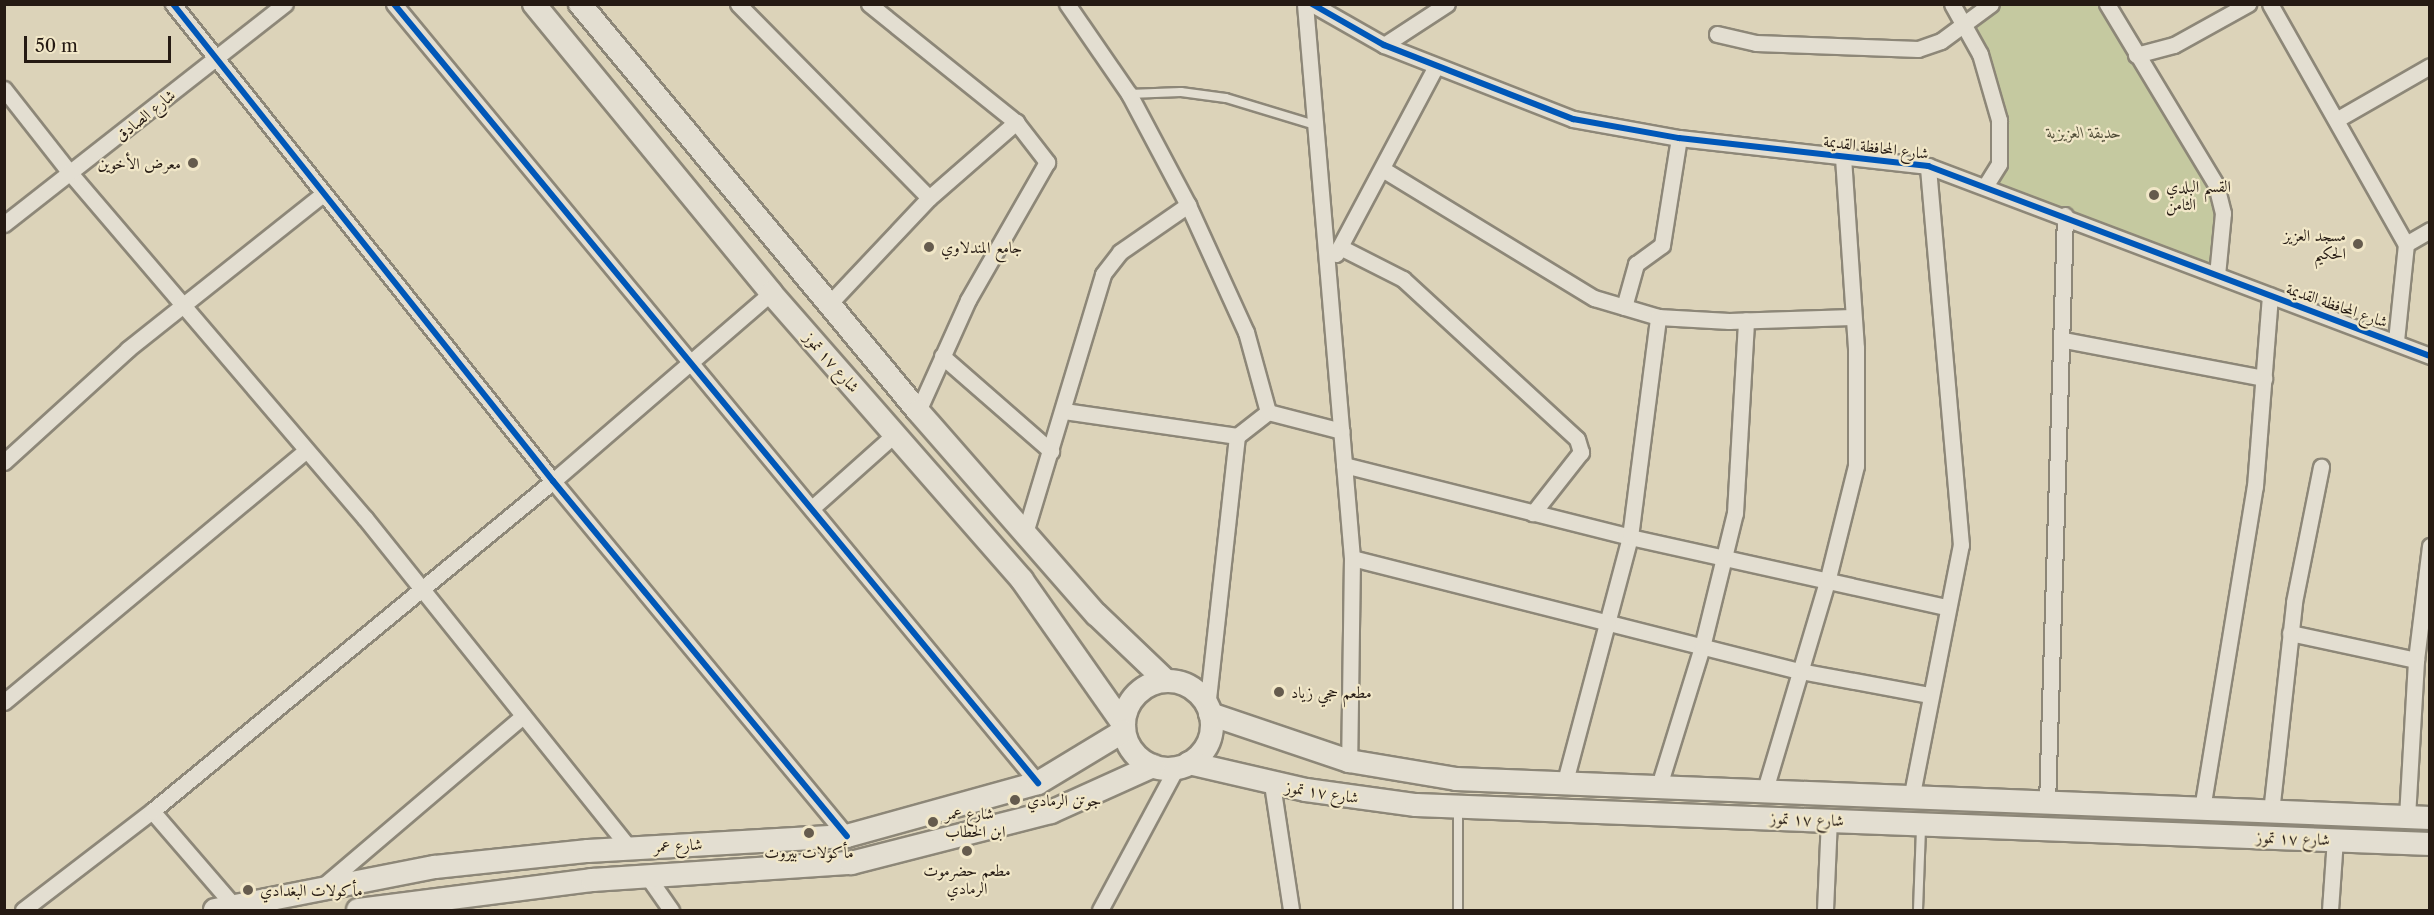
<!DOCTYPE html>
<html>
<head>
<meta charset="utf-8">
<style>
  body { margin:0 }
  #map { position:relative; width:2434px; height:915px; overflow:hidden; background:#dcd3b9; font-family:"Libre Caslon Text",Amiri,serif }
  div>[style] { position:absolute }
  [style*='--x'] { left:calc(var(--x)*1px); top:calc(var(--y)*1px); width:calc(var(--w)*1px); rotate:calc(var(--a)*1deg) }
  .green>* { inset:0; background:#c5c9a0 }
  .roads { filter:drop-shadow(2px 0 #8d8778) drop-shadow(-2px 0 #8d8778) drop-shadow(0 2px #8d8778) drop-shadow(0 -2px #8d8778) }
  .lane>* { height:8px; margin:-4px; padding:0 4px; transform-origin:4px; border-radius:4px; background:#e3ded1 }
  .street>* { height:15px; margin:-7.5px; padding:0 7.5px; transform-origin:7.5px; border-radius:7.5px; background:#e3ded1 }
  .secondary>* { height:22px; margin:-11px; padding:0 11px; transform-origin:11px; border-radius:11px; background:#e3ded1 }
  .secondary>.ring { margin:-11px; padding:0; box-sizing:content-box; background:none; border:22px solid #e3ded1; border-radius:50% }
  .cycleway>* { height:6px; margin:-3px; padding:0 3px; transform-origin:3px; border-radius:3px; background:#0057b8 }
  .dots>* { width:16px; height:16px; translate:-50% -50%; box-sizing:border-box; border:3px solid #f1e7c8; border-radius:50% }
  span { translate:-50% -50%; white-space:nowrap; text-align:center; line-height:1.15; -webkit-text-stroke:4.5px #f1e7c8; paint-order:stroke }
  .street-label { font-size:16px; color:#251a13 }
  .park-label { font-size:16px; color:#504c37; font-style:italic }
  .poi-label { font-size:16px; color:#251a13 }
  .right { translate:-100% -50%; text-align:right }
  .left { translate:0 -50%; text-align:left }
  .frame { position:absolute; inset:0; border:6px solid #251a13; pointer-events:none }
  .scale { position:absolute; left:24px; top:36px; width:147px; height:27px; box-sizing:border-box; border:3px solid #251a13; border-top:0; padding-left:8px; font-size:18px; line-height:21px; white-space:nowrap; color:#251a13; -webkit-text-stroke:4px #f1e7c8; paint-order:stroke }
</style>
</head>
<body>
<div id="map">
  <div class="green">
    <div style="clip-path:polygon(1996px 5px,2108px 5px,2221px 199px,2217px 275px,1997px 184px,1999px 120px,1966px 28px)"></div>
  </div>
  <div class="roads">
    <div class="lane">
      <div style="--x:1129;--y:94;--w:52;--a:-2.2"></div>
      <div style="--x:1181;--y:92;--w:45;--a:7.6"></div>
      <div style="--x:1226;--y:98;--w:93;--a:16.9"></div>
      <div style="--x:1458;--y:910;--w:102;--a:-90"></div>
      <div style="--x:1918;--y:910;--w:82;--a:-87.9"></div>
    </div>
    <div class="street">
      <div style="--x:173;--y:4;--w:610;--a:51.46"></div>
      <div style="--x:553;--y:481;--w:461;--a:50.4"></div>
      <div style="--x:394;--y:4;--w:1011;--a:50.42"></div>
      <div style="--x:738;--y:4;--w:272;--a:45.4"></div>
      <div style="--x:869;--y:4;--w:189;--a:38.8"></div>
      <div style="--x:1016;--y:122;--w:51;--a:52.2"></div>
      <div style="--x:1047;--y:162;--w:159;--a:119.8"></div>
      <div style="--x:968;--y:300;--w:122;--a:114.2"></div>
      <div style="--x:1067;--y:4;--w:109;--a:55.4"></div>
      <div style="--x:1129;--y:94;--w:126;--a:62"></div>
      <div style="--x:1188;--y:205;--w:140;--a:65.5"></div>
      <div style="--x:1246;--y:332;--w:83;--a:74.6"></div>
      <div style="--x:1268;--y:412;--w:39;--a:142"></div>
      <div style="--x:1237;--y:436;--w:272;--a:96.3"></div>
      <div style="--x:1305;--y:4;--w:556;--a:85.15"></div>
      <div style="--x:1352;--y:558;--w:203;--a:90.8"></div>
      <div style="--x:1312;--y:4;--w:83;--a:29.7"></div>
      <div style="--x:1384;--y:45;--w:203;--a:21.4"></div>
      <div style="--x:1573;--y:119;--w:108;--a:10.2"></div>
      <div style="--x:1679;--y:138;--w:251;--a:6.4"></div>
      <div style="--x:1928;--y:166;--w:537;--a:20.73"></div>
      <div style="--x:1952;--y:4;--w:57;--a:60.8"></div>
      <div style="--x:1980;--y:54;--w:69;--a:73.9"></div>
      <div style="--x:1999;--y:120;--w:44;--a:90"></div>
      <div style="--x:1999;--y:164;--w:25;--a:122"></div>
      <div style="--x:2107;--y:4;--w:211;--a:58.9"></div>
      <div style="--x:2216;--y:185;--w:29;--a:76"></div>
      <div style="--x:2223;--y:213;--w:62;--a:95.5"></div>
      <div style="--x:2270;--y:4;--w:276;--a:60.5"></div>
      <div style="--x:2406;--y:244;--w:97;--a:95.9"></div>
      <div style="--x:1717;--y:34;--w:40;--a:13"></div>
      <div style="--x:1756;--y:43;--w:162;--a:2.1"></div>
      <div style="--x:1918;--y:49;--w:24;--a:-19"></div>
      <div style="--x:1941;--y:41;--w:62;--a:-36.5"></div>
      <div style="--x:1384;--y:45;--w:75;--a:-33.1"></div>
      <div style="--x:2136;--y:55;--w:39;--a:-15"></div>
      <div style="--x:2174;--y:45;--w:85;--a:-29"></div>
      <div style="--x:4;--y:89;--w:108;--a:51.8"></div>
      <div style="--x:71;--y:174;--w:453;--a:49.5"></div>
      <div style="--x:365;--y:518;--w:423;--a:51.3"></div>
      <div style="--x:2336;--y:120;--w:108;--a:-29.9"></div>
      <div style="--x:1384;--y:170;--w:246;--a:31.4"></div>
      <div style="--x:1594;--y:298;--w:67;--a:16.5"></div>
      <div style="--x:1658;--y:317;--w:71;--a:3.2"></div>
      <div style="--x:1729;--y:321;--w:123;--a:-1.9"></div>
      <div style="--x:4;--y:224;--w:357;--a:-38.1"></div>
      <div style="--x:2406;--y:244;--w:28;--a:-30"></div>
      <div style="--x:1340;--y:247;--w:71;--a:26.9"></div>
      <div style="--x:1403;--y:279;--w:236;--a:42.6"></div>
      <div style="--x:1577;--y:439;--w:14;--a:73"></div>
      <div style="--x:1581;--y:452;--w:78;--a:128.2"></div>
      <div style="--x:1336;--y:254;--w:213;--a:-62"></div>
      <div style="--x:829;--y:304;--w:146;--a:-46.7"></div>
      <div style="--x:929;--y:198;--w:116;--a:-41.1"></div>
      <div style="--x:1624;--y:307;--w:45;--a:-74.4"></div>
      <div style="--x:1636;--y:264;--w:32;--a:-36"></div>
      <div style="--x:1662;--y:245;--w:108;--a:-81"></div>
      <div style="--x:2064;--y:340;--w:204;--a:10.8"></div>
      <div style="--x:942;--y:356;--w:145;--a:41.1"></div>
      <div style="--x:1064;--y:411;--w:175;--a:8.2"></div>
      <div style="--x:1268;--y:412;--w:76;--a:14.4"></div>
      <div style="--x:4;--y:462;--w:168;--a:-42.3"></div>
      <div style="--x:128;--y:349;--w:249;--a:-38.5"></div>
      <div style="--x:1344;--y:465;--w:295;--a:14.1"></div>
      <div style="--x:1630;--y:537;--w:324;--a:12.5"></div>
      <div style="--x:812;--y:508;--w:111;--a:-41.7"></div>
      <div style="--x:1025;--y:533;--w:270;--a:-73.2"></div>
      <div style="--x:1103;--y:274;--w:28;--a:-52"></div>
      <div style="--x:1120;--y:252;--w:83;--a:-34.7"></div>
      <div style="--x:1352;--y:558;--w:462;--a:14.2"></div>
      <div style="--x:1800;--y:671;--w:132;--a:10.5"></div>
      <div style="--x:2290;--y:633;--w:129;--a:12.1"></div>
      <div style="--x:4;--y:702;--w:393;--a:-39.8"></div>
      <div style="--x:1272;--y:784;--w:127;--a:81.4"></div>
      <div style="--x:1564;--y:785;--w:257;--a:-75.1"></div>
      <div style="--x:1630;--y:537;--w:222;--a:-82.7"></div>
      <div style="--x:1658;--y:789;--w:149;--a:-72.8"></div>
      <div style="--x:1702;--y:647;--w:138;--a:-76.2"></div>
      <div style="--x:1735;--y:513;--w:193;--a:-86.7"></div>
      <div style="--x:1764;--y:793;--w:220;--a:-73.4"></div>
      <div style="--x:1827;--y:582;--w:120;--a:-76"></div>
      <div style="--x:1856;--y:466;--w:118;--a:-90"></div>
      <div style="--x:1856;--y:348;--w:191;--a:-93.9"></div>
      <div style="--x:1911;--y:799;--w:259;--a:-78.9"></div>
      <div style="--x:1961;--y:545;--w:380;--a:-95"></div>
      <div style="--x:2047;--y:804;--w:589;--a:-88.25"></div>
      <div style="--x:2202;--y:809;--w:327;--a:-80.7"></div>
      <div style="--x:2255;--y:486;--w:191;--a:-85.5"></div>
      <div style="--x:152;--y:811;--w:125;--a:49.2"></div>
      <div style="--x:2271;--y:812;--w:211;--a:-83.7"></div>
      <div style="--x:2294;--y:602;--w:138;--a:-78.7"></div>
      <div style="--x:2407;--y:817;--w:157;--a:-86.7"></div>
      <div style="--x:2416;--y:660;--w:115;--a:-83"></div>
      <div style="--x:650;--y:880;--w:37;--a:55"></div>
      <div style="--x:322;--y:887;--w:264;--a:-40.4"></div>
      <div style="--x:23;--y:910;--w:163;--a:-37.5"></div>
      <div style="--x:152;--y:811;--w:519;--a:-39.45"></div>
      <div style="--x:553;--y:481;--w:288;--a:-40.8"></div>
      <div style="--x:1100;--y:910;--w:161;--a:-61.8"></div>
      <div style="--x:1825;--y:910;--w:90;--a:-87.5"></div>
      <div style="--x:2330;--y:910;--w:71;--a:-86"></div>
    </div>
    <div class="secondary">
      <div style="--x:534;--y:4;--w:374;--a:50.6"></div>
      <div style="--x:771;--y:293;--w:381;--a:48.8"></div>
      <div style="--x:1022;--y:580;--w:177;--a:54.9"></div>
      <div style="--x:580;--y:4;--w:529;--a:50.29"></div>
      <div style="--x:918;--y:411;--w:270;--a:48.8"></div>
      <div style="--x:1096;--y:614;--w:97;--a:43.7"></div>
      <div class="ring" style="left:1124px;top:681px;width:66px;height:66px"></div>
      <div style="--x:1210;--y:714;--w:147;--a:18.7"></div>
      <div style="--x:1349;--y:761;--w:109;--a:9.5"></div>
      <div style="--x:1456;--y:779;--w:975;--a:2.29"></div>
      <div style="--x:1189;--y:763;--w:120;--a:13"></div>
      <div style="--x:1306;--y:790;--w:111;--a:7.8"></div>
      <div style="--x:1416;--y:805;--w:1015;--a:2.2"></div>
      <div style="--x:215;--y:910;--w:224;--a:-11.1"></div>
      <div style="--x:435;--y:867;--w:154;--a:-6"></div>
      <div style="--x:588;--y:851;--w:259;--a:-3.3"></div>
      <div style="--x:847;--y:836;--w:198;--a:-15.5"></div>
      <div style="--x:1038;--y:783;--w:100;--a:-31.2"></div>
      <div style="--x:358;--y:910;--w:236;--a:-7.3"></div>
      <div style="--x:592;--y:880;--w:260;--a:-3.8"></div>
      <div style="--x:851;--y:863;--w:206;--a:-14.3"></div>
      <div style="--x:1051;--y:812;--w:112;--a:-24.3"></div>
    </div>
  </div>
  <div class="cycleway">
    <div style="--x:173;--y:4;--w:610;--a:51.46"></div>
    <div style="--x:553;--y:481;--w:461;--a:50.4"></div>
    <div style="--x:394;--y:4;--w:1011;--a:50.42"></div>
    <div style="--x:1312;--y:4;--w:83;--a:29.7"></div>
    <div style="--x:1384;--y:45;--w:203;--a:21.4"></div>
    <div style="--x:1573;--y:119;--w:108;--a:10.2"></div>
    <div style="--x:1679;--y:138;--w:251;--a:6.4"></div>
    <div style="--x:1928;--y:166;--w:537;--a:20.73"></div>
  </div>
  <div class="dots">
    <div style="left:193px;top:163px;background:#655b4d"></div>
    <div style="left:2154px;top:195px;background:#655b4d"></div>
    <div style="left:2358px;top:244px;background:#655b4d"></div>
    <div style="left:929px;top:247px;background:#655b4d"></div>
    <div style="left:1279px;top:692px;background:#655b4d"></div>
    <div style="left:1015px;top:800px;background:#655b4d"></div>
    <div style="left:933px;top:822px;background:#655b4d"></div>
    <div style="left:809px;top:833px;background:#655b4d"></div>
    <div style="left:967px;top:851px;background:#655b4d"></div>
    <div style="left:248px;top:890px;background:#655b4d"></div>
  </div>
  <div class="street-label">
    <span style="left:145px;top:115px;rotate:-39deg">شارع الصادق</span>
    <span style="left:1876px;top:147px;rotate:7deg">شارع المحافظة القديمة</span>
    <span style="left:2337px;top:305px;rotate:19deg">شارع المحافظة القديمة</span>
    <span style="left:832px;top:362px;rotate:49deg">شارع ١٧ تموز</span>
    <span style="left:1322px;top:792px;rotate:9deg">شارع ١٧ تموز</span>
    <span style="left:1807px;top:819px;rotate:2deg">شارع ١٧ تموز</span>
    <span style="left:2293px;top:838px;rotate:2deg">شارع ١٧ تموز</span>
    <span style="left:678px;top:845px;rotate:-3deg">شارع عمر</span>
  </div>
  <div class="park-label">
    <span style="left:2084px;top:132px">حديقة العزيزية</span>
  </div>
  <div class="poi-label">
    <span class="right" style="left:181px;top:163px">معرض الأخوين</span>
    <span class="left" style="left:2166px;top:195px">القسم البلدي<br>الثامن</span>
    <span class="right" style="left:2346px;top:244px">مسجد العزيز<br>الحكيم</span>
    <span class="left" style="left:941px;top:247px">جامع المندلاوي</span>
    <span class="left" style="left:1291px;top:692px">مطعم حجي زياد</span>
    <span class="left" style="left:1027px;top:800px">جوتن الرمادي</span>
    <span class="left" style="left:945px;top:822px">شارع عمر<br>ابن الخطاب</span>
    <span style="left:809px;top:852px">مأكولات بيروت</span>
    <span style="left:967px;top:879px">مطعم حضرموت<br>الرمادي</span>
    <span class="left" style="left:260px;top:890px">مأكولات البغدادي</span>
  </div>
  <div class="frame"></div>
  <div class="scale">50 m</div>
</div>
</body>
</html>
